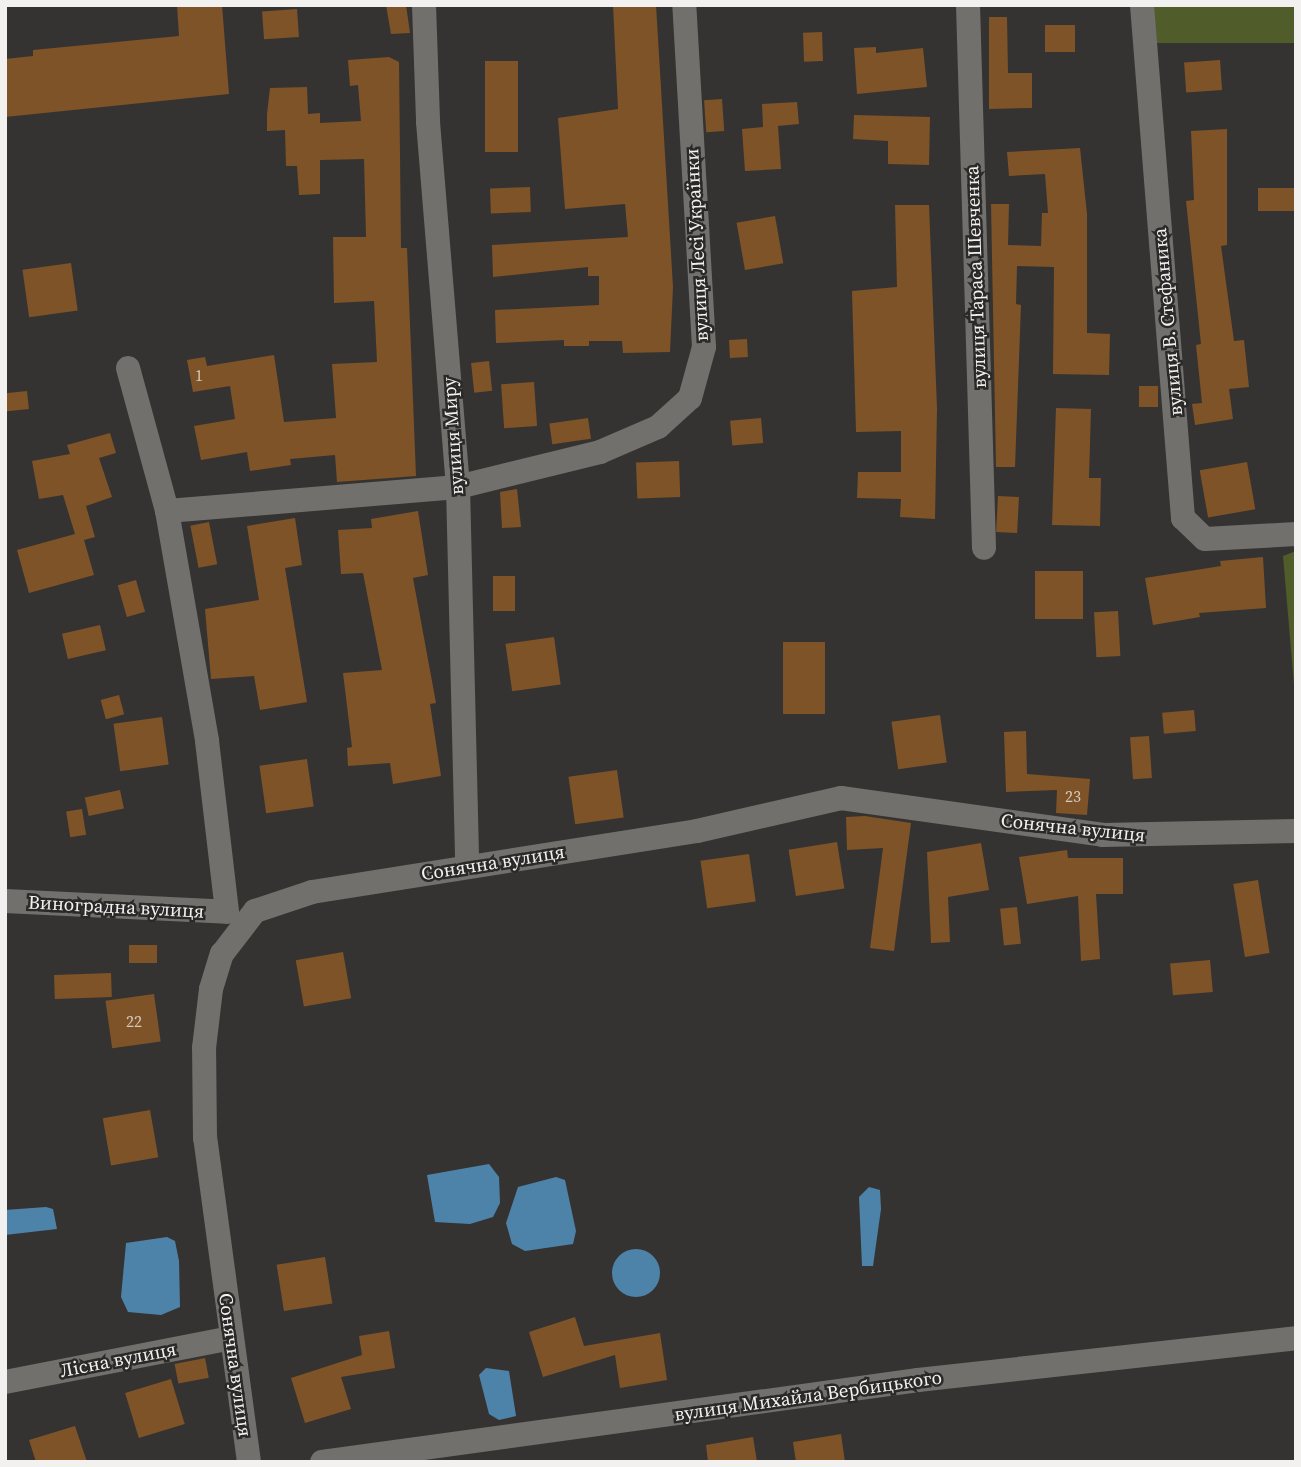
<!DOCTYPE html>
<html>
<head>
<meta charset="utf-8">
<style>
  body { margin:0 }
  #map { position:relative; width:1301px; height:1467px; overflow:hidden; background:#353331; font-family:"Source Serif 4",serif }
  div>[style] { position:absolute }
  [style*='--x'] { left:calc(var(--x)*1px); top:calc(var(--y)*1px); width:calc(var(--w)*1px); rotate:calc(var(--a)*1deg) }
  .green>* { inset:0; background:#505c2a; transform-origin:0 0 }
  .water>* { inset:0; background:#4e83a9 }
  .round { border-radius:50% }
  .building>* { inset:0; background:#7e5328; transform-origin:0 0 }
  .street>* { height:24px; margin:-12px; padding:0 12px; transform-origin:12px; border-radius:12px; background:#72706d }
  span { translate:-50% -50%; white-space:nowrap; text-align:center; line-height:1.15; -webkit-text-stroke:5px #2b2927; paint-order:stroke }
  .number-label { font-size:16px; color:#d6cabe }
  .number-label span { -webkit-text-stroke-width:0 }
  .street-label { font-size:19px; color:#f3f1f0 }
  .frame { position:absolute; inset:0; border:7px solid #f3f1f0; pointer-events:none }
</style>
</head>
<body>
<div id="map">
  <div class="green">
    <div style="left:1151px;top:5px;width:145px;height:38px"></div>
    <div style="clip-path:polygon(1296px 551px,1296px 708px,1283px 556px)"></div>
  </div>
  <div class="water">
    <div style="clip-path:polygon(489px 1164px,499px 1177px,500px 1203px,493px 1217px,470px 1224px,435px 1222px,427px 1175px)"></div>
    <div style="clip-path:polygon(556px 1177px,565px 1180px,576px 1231px,573px 1244px,525px 1251px,512px 1244px,506px 1223px,518px 1187px)"></div>
    <div style="clip-path:polygon(869px 1187px,880px 1190px,881px 1209px,873px 1266px,862px 1266px,859px 1197px)"></div>
    <div style="clip-path:polygon(46px 1207px,53px 1209px,57px 1229px,5px 1235px,5px 1210px)"></div>
    <div style="clip-path:polygon(167px 1237px,175px 1241px,179px 1261px,180px 1307px,161px 1315px,128px 1312px,121px 1297px,126px 1243px)"></div>
    <div class="round" style="left:612px;top:1249px;width:48px;height:48px"></div>
    <div style="clip-path:polygon(486px 1368px,509px 1371px,516px 1416px,499px 1420px,489px 1414px,479px 1375px)"></div>
  </div>
  <div class="building">
    <div style="clip-path:polygon(177px 5px,222px 5px,229px 94px,5px 117px,5px 59px,33px 56px,33px 50px,179px 36px)"></div>
    <div style="clip-path:polygon(386px 5px,406px 5px,410px 33px,391px 34px)"></div>
    <div style="clip-path:polygon(613px 5px,656px 5px,673px 287px,670px 352px,623px 353px,622px 341px,589px 341px,589px 346px,564px 346px,564px 340px,496px 343px,495px 310px,599px 305px,599px 276px,588px 276px,588px 267px,493px 277px,492px 245px,628px 237px,625px 204px,565px 209px,558px 118px,618px 109px)"></div>
    <div style="left:297px;top:9px;width:28px;height:35px;rotate:86deg"></div>
    <div style="clip-path:polygon(989px 17px,1007px 17px,1008px 73px,1032px 73px,1032px 108px,989px 109px)"></div>
    <div style="left:1075px;top:25px;width:27px;height:30px;rotate:90deg"></div>
    <div style="left:822px;top:32px;width:29px;height:19px;rotate:88deg"></div>
    <div style="clip-path:polygon(876px 47px,876px 53px,923px 48px,927px 87px,857px 94px,854px 48px)"></div>
    <div style="clip-path:polygon(389px 57px,399px 62px,401px 248px,407px 248px,416px 476px,337px 482px,335px 455px,290px 459px,291px 465px,250px 471px,247px 452px,201px 460px,194px 426px,235px 419px,230px 386px,193px 392px,187px 360px,205px 357px,207px 366px,274px 355px,284px 422px,336px 418px,332px 364px,377px 362px,374px 301px,334px 303px,333px 237px,366px 237px,364px 159px,320px 160px,320px 194px,299px 195px,297px 166px,286px 166px,285px 130px,267px 131px,267px 114px,270px 88px,307px 87px,308px 114px,320px 113px,320px 123px,361px 121px,358px 85px,350px 86px,348px 60px)"></div>
    <div style="left:1220px;top:60px;width:30px;height:36px;rotate:86deg"></div>
    <div style="left:485px;top:61px;width:33px;height:91px"></div>
    <div style="left:722px;top:99px;width:32px;height:18px;rotate:86deg"></div>
    <div style="clip-path:polygon(797px 102px,799px 124px,778px 126px,781px 169px,745px 171px,742px 129px,763px 127px,762px 104px)"></div>
    <div style="clip-path:polygon(854px 115px,930px 117px,929px 165px,888px 164px,888px 141px,853px 139px)"></div>
    <div style="clip-path:polygon(1227px 129px,1227px 245px,1221px 246px,1234px 341px,1244px 340px,1249px 387px,1229px 389px,1233px 419px,1195px 425px,1192px 404px,1202px 403px,1196px 345px,1201px 344px,1186px 201px,1194px 200px,1191px 131px)"></div>
    <div style="clip-path:polygon(1080px 148px,1087px 214px,1087px 333px,1110px 334px,1109px 375px,1053px 374px,1054px 267px,1017px 266px,1016px 304px,1021px 305px,1015px 467px,996px 467px,991px 204px,1009px 204px,1008px 245px,1041px 246px,1042px 213px,1048px 213px,1045px 174px,1009px 176px,1007px 152px)"></div>
    <div style="left:530px;top:187px;width:25px;height:40px;rotate:88deg"></div>
    <div style="left:1296px;top:188px;width:23px;height:38px;rotate:90deg"></div>
    <div style="clip-path:polygon(895px 205px,929px 205px,937px 408px,935px 519px,900px 517px,901px 499px,857px 498px,858px 472px,901px 472px,901px 431px,856px 432px,852px 291px,897px 287px)"></div>
    <div style="left:775px;top:216px;width:48px;height:39px;rotate:80deg"></div>
    <div style="left:71px;top:263px;width:48px;height:49px;rotate:82deg"></div>
    <div style="left:747px;top:339px;width:18px;height:18px;rotate:87deg"></div>
    <div style="left:489px;top:361px;width:30px;height:18px;rotate:84deg"></div>
    <div style="left:534px;top:382px;width:44px;height:33px;rotate:86deg"></div>
    <div style="left:1139px;top:386px;width:19px;height:21px"></div>
    <div style="left:27px;top:391px;width:18px;height:22px;rotate:84deg"></div>
    <div style="clip-path:polygon(1056px 408px,1091px 409px,1089px 478px,1101px 478px,1100px 526px,1052px 525px)"></div>
    <div style="left:588px;top:418px;width:21px;height:39px;rotate:82deg"></div>
    <div style="left:761px;top:418px;width:25px;height:31px;rotate:85deg"></div>
    <div style="clip-path:polygon(110px 433px,116px 453px,99px 458px,112px 497px,86px 506px,95px 537px,84px 540px,94px 575px,29px 593px,17px 550px,75px 534px,63px 495px,39px 499px,32px 461px,70px 454px,67px 445px)"></div>
    <div style="left:679px;top:461px;width:36px;height:43px;rotate:88deg"></div>
    <div style="left:1247px;top:462px;width:48px;height:48px;rotate:80deg"></div>
    <div style="clip-path:polygon(517px 489px,521px 527px,502px 528px,500px 492px)"></div>
    <div style="left:998px;top:496px;width:21px;height:36px;rotate:3deg"></div>
    <div style="clip-path:polygon(418px 511px,428px 575px,413px 578px,436px 703px,430px 704px,441px 776px,393px 784px,390px 763px,348px 766px,347px 748px,352px 747px,343px 673px,382px 670px,363px 573px,341px 574px,338px 530px,372px 528px,371px 519px)"></div>
    <div style="clip-path:polygon(295px 518px,302px 565px,285px 568px,307px 702px,260px 710px,254px 676px,211px 679px,205px 609px,259px 600px,247px 526px)"></div>
    <div style="left:209px;top:522px;width:43px;height:19px;rotate:79deg"></div>
    <div style="clip-path:polygon(1263px 557px,1266px 608px,1199px 613px,1200px 617px,1153px 625px,1145px 578px,1221px 566px,1220px 561px)"></div>
    <div style="left:1035px;top:571px;width:48px;height:48px"></div>
    <div style="left:493px;top:576px;width:22px;height:35px"></div>
    <div style="left:136px;top:580px;width:33px;height:19px;rotate:74deg"></div>
    <div style="left:1118px;top:611px;width:45px;height:24px;rotate:87deg"></div>
    <div style="left:100px;top:625px;width:26px;height:39px;rotate:77deg"></div>
    <div style="left:554px;top:637px;width:48px;height:49px;rotate:82deg"></div>
    <div style="left:783px;top:642px;width:42px;height:72px"></div>
    <div style="left:119px;top:695px;width:20px;height:19px;rotate:75deg"></div>
    <div style="left:1194px;top:710px;width:21px;height:32px;rotate:85deg"></div>
    <div style="left:940px;top:715px;width:48px;height:49px;rotate:82deg"></div>
    <div style="left:162px;top:717px;width:48px;height:49px;rotate:82deg"></div>
    <div style="clip-path:polygon(1026px 731px,1027px 774px,1090px 779px,1087px 815px,1056px 813px,1057px 790px,1006px 792px,1004px 732px)"></div>
    <div style="left:1149px;top:736px;width:42px;height:19px;rotate:86deg"></div>
    <div style="left:307px;top:759px;width:48px;height:48px;rotate:82deg"></div>
    <div style="left:617px;top:770px;width:48px;height:49px;rotate:82deg"></div>
    <div style="left:120px;top:790px;width:19px;height:36px;rotate:78deg"></div>
    <div style="left:82px;top:809px;width:26px;height:16px;rotate:81deg"></div>
    <div style="clip-path:polygon(865px 816px,911px 823px,894px 951px,870px 948px,883px 848px,847px 850px,846px 817px)"></div>
    <div style="left:837px;top:842px;width:47px;height:49px;rotate:81deg"></div>
    <div style="clip-path:polygon(981px 843px,989px 890px,948px 897px,950px 942px,931px 943px,927px 852px)"></div>
    <div style="clip-path:polygon(1067px 850px,1068px 858px,1123px 858px,1123px 894px,1096px 894px,1100px 959px,1081px 961px,1078px 896px,1027px 904px,1019px 857px)"></div>
    <div style="left:749px;top:854px;width:48px;height:49px;rotate:82deg"></div>
    <div style="left:1258px;top:880px;width:74px;height:25px;rotate:81deg"></div>
    <div style="left:1017px;top:907px;width:37px;height:17px;rotate:84deg"></div>
    <div style="left:129px;top:945px;width:28px;height:18px"></div>
    <div style="left:343px;top:952px;width:47px;height:48px;rotate:80deg"></div>
    <div style="left:1210px;top:960px;width:32px;height:40px;rotate:85deg"></div>
    <div style="left:111px;top:973px;width:24px;height:57px;rotate:88deg"></div>
    <div style="left:154px;top:994px;width:48px;height:49px;rotate:82deg"></div>
    <div style="left:150px;top:1110px;width:48px;height:48px;rotate:80deg"></div>
    <div style="left:325px;top:1257px;width:47px;height:49px;rotate:81deg"></div>
    <div style="clip-path:polygon(575px 1317px,584px 1346px,660px 1333px,667px 1380px,620px 1388px,615px 1355px,543px 1377px,529px 1332px)"></div>
    <div style="clip-path:polygon(389px 1331px,395px 1368px,341px 1377px,351px 1409px,305px 1423px,291px 1378px,362px 1355px,359px 1336px)"></div>
    <div style="left:205px;top:1358px;width:20px;height:31px;rotate:79deg"></div>
    <div style="left:171px;top:1379px;width:47px;height:48px;rotate:73deg"></div>
    <div style="clip-path:polygon(75px 1426px,87px 1462px,36px 1462px,29px 1440px)"></div>
    <div style="clip-path:polygon(841px 1434px,845px 1462px,796px 1462px,793px 1442px)"></div>
    <div style="clip-path:polygon(753px 1437px,757px 1462px,708px 1462px,706px 1445px)"></div>
  </div>
  <div class="street">
    <div style="--x:424;--y:5;--w:117;--a:88"></div>
    <div style="--x:428;--y:122;--w:366;--a:85.3"></div>
    <div style="--x:458;--y:487;--w:380;--a:88.6"></div>
    <div style="--x:968;--y:5;--w:543;--a:88.31"></div>
    <div style="--x:1142;--y:5;--w:515;--a:85.43"></div>
    <div style="--x:1183;--y:518;--w:30;--a:44"></div>
    <div style="--x:1205;--y:539;--w:91;--a:-3.1"></div>
    <div style="--x:128;--y:368;--w:148;--a:74.7"></div>
    <div style="--x:167;--y:511;--w:233;--a:80.1"></div>
    <div style="--x:207;--y:741;--w:172;--a:83.3"></div>
    <div style="--x:167;--y:511;--w:292;--a:-4.7"></div>
    <div style="--x:458;--y:487;--w:146;--a:-13.8"></div>
    <div style="--x:600;--y:452;--w:63;--a:-23.3"></div>
    <div style="--x:658;--y:427;--w:43;--a:-42.2"></div>
    <div style="--x:690;--y:398;--w:53;--a:-74.6"></div>
    <div style="--x:704;--y:347;--w:343;--a:-93.3"></div>
    <div style="--x:5;--y:901;--w:222;--a:2.8"></div>
    <div style="--x:5;--y:1382;--w:230;--a:-11"></div>
    <div style="--x:249;--y:1462;--w:327;--a:-97.7"></div>
    <div style="--x:205;--y:1138;--w:90;--a:-90.6"></div>
    <div style="--x:204;--y:1048;--w:59;--a:-83.2"></div>
    <div style="--x:211;--y:989;--w:37;--a:-73"></div>
    <div style="--x:222;--y:954;--w:54;--a:-52.5"></div>
    <div style="--x:255;--y:911;--w:60;--a:-18.4"></div>
    <div style="--x:312;--y:892;--w:390;--a:-9"></div>
    <div style="--x:697;--y:831;--w:148;--a:-12.9"></div>
    <div style="--x:841;--y:798;--w:265;--a:8"></div>
    <div style="--x:1103;--y:835;--w:193;--a:-1.2"></div>
    <div style="--x:322;--y:1462;--w:602;--a:-7.83"></div>
    <div style="--x:918;--y:1380;--w:380;--a:-6.3"></div>
  </div>
  <div class="number-label">
    <span style="left:199px;top:375px">1</span>
    <span style="left:1073px;top:796px">23</span>
    <span style="left:134px;top:1021px">22</span>
  </div>
  <div class="street-label">
    <span style="left:697px;top:245px;rotate:-93deg">вулиця Лесі Українки</span>
    <span style="left:976px;top:277px;rotate:-92deg">вулиця Тараса Шевченка</span>
    <span style="left:1168px;top:322px;rotate:-95deg">вулиця В. Стефаника</span>
    <span style="left:453px;top:436px;rotate:-94deg">вулиця Миру</span>
    <span style="left:1073px;top:828px;rotate:6deg">Сонячна вулиця</span>
    <span style="left:493px;top:863px;rotate:-9deg">Сонячна вулиця</span>
    <span style="left:116px;top:907px;rotate:3deg">Виноградна вулиця</span>
    <span style="left:118px;top:1360px;rotate:-11deg">Лісна вулиця</span>
    <span style="left:235px;top:1365px;rotate:82deg">Сонячна вулиця</span>
    <span style="left:808px;top:1396px;rotate:-8deg">вулиця Михайла Вербицького</span>
  </div>
  <div class="frame"></div>
</div>
</body>
</html>
